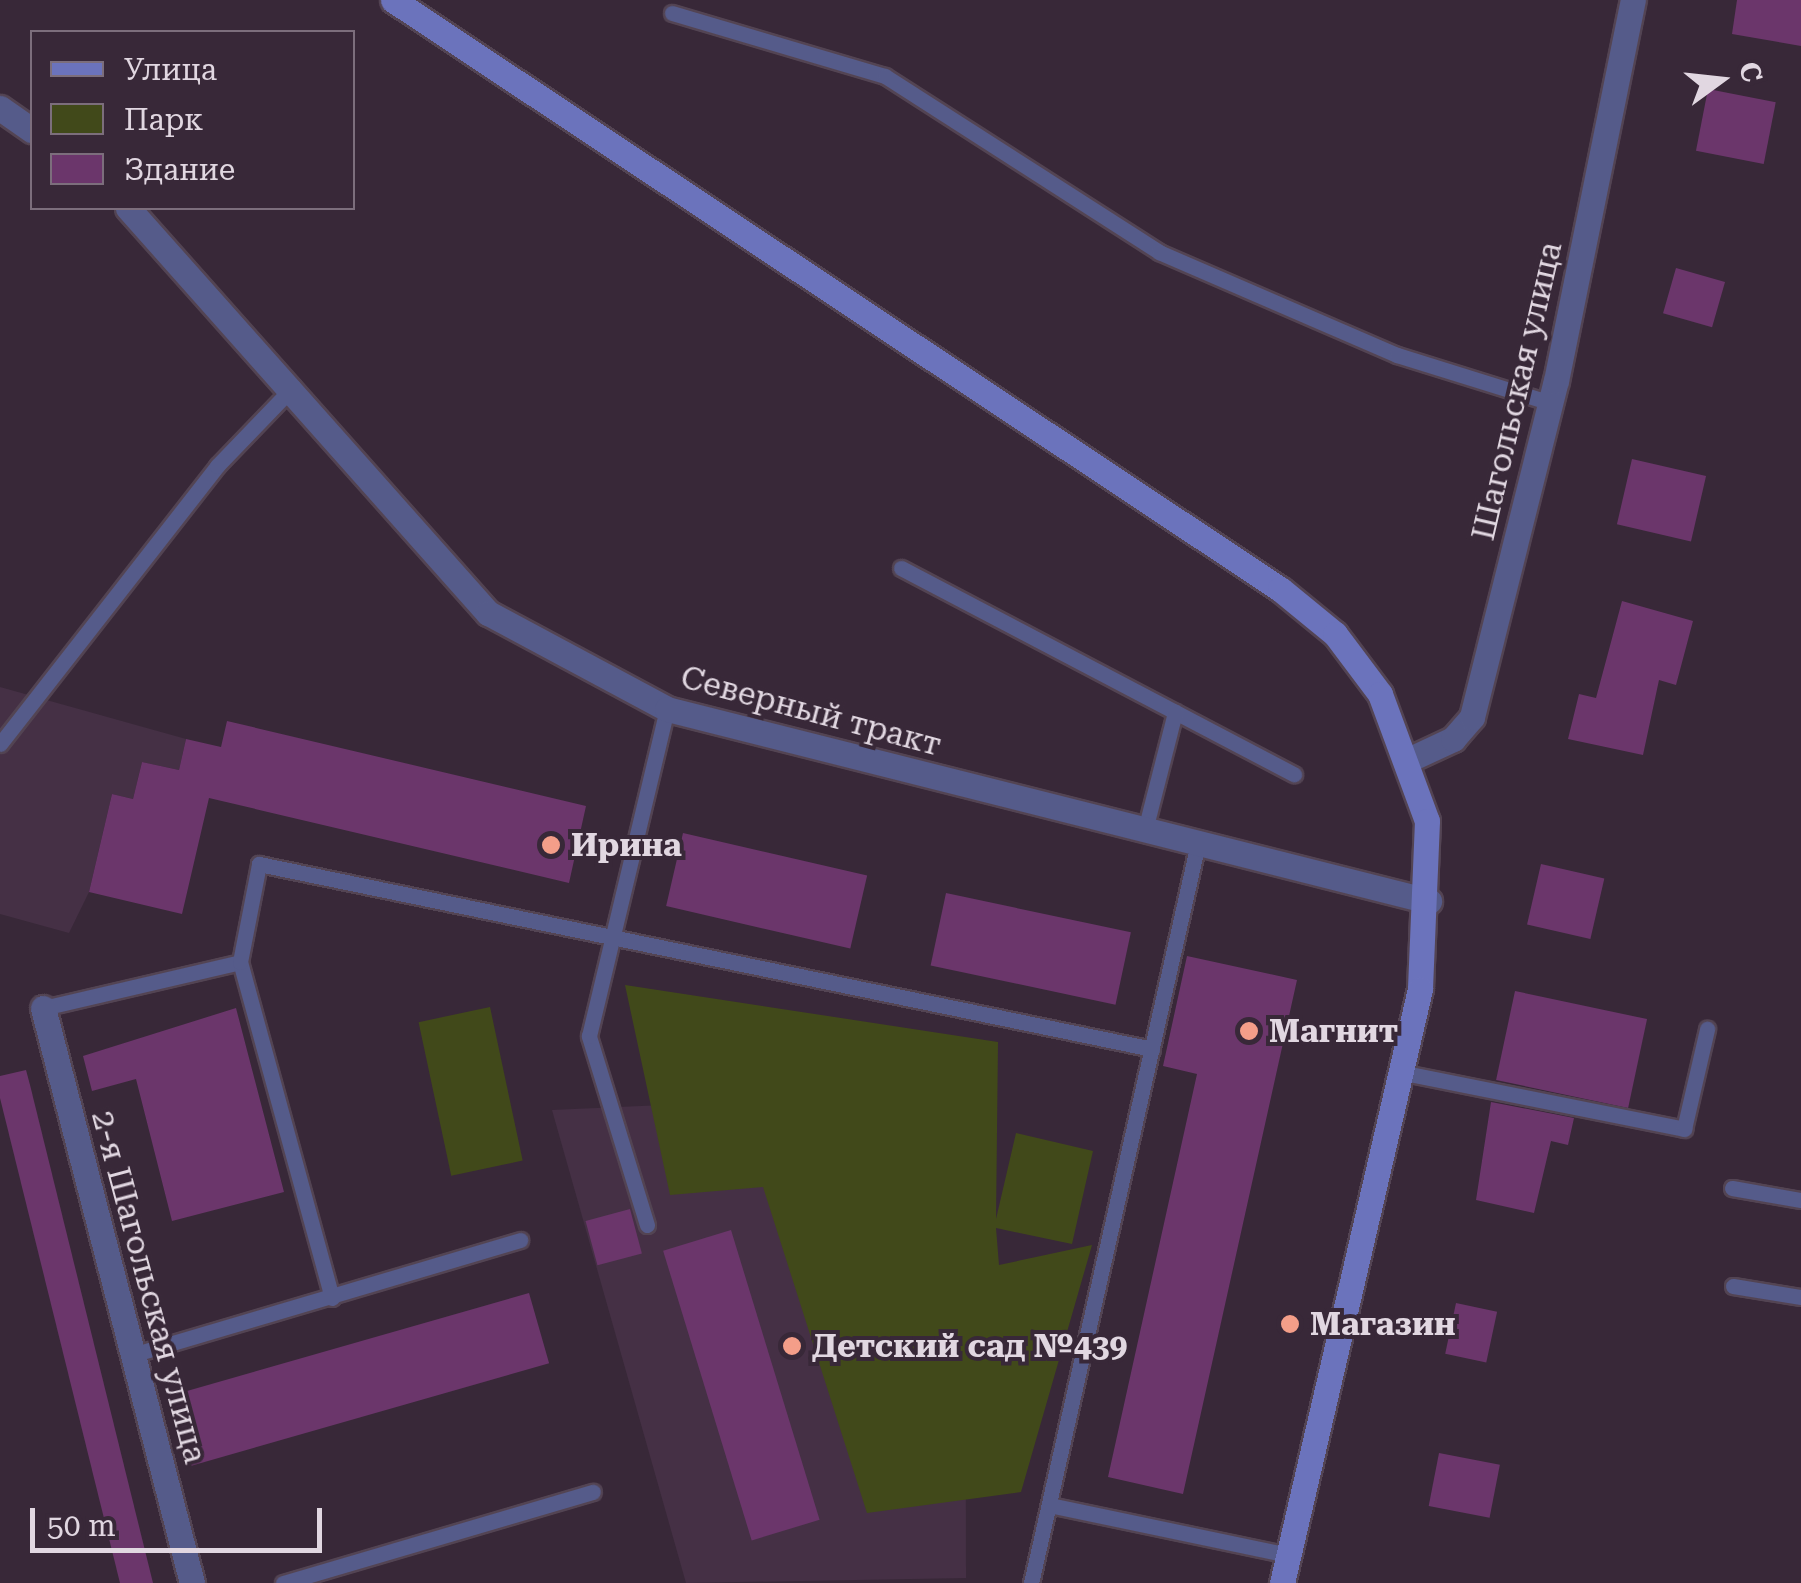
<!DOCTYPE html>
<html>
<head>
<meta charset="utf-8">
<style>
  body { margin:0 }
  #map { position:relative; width:1801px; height:1583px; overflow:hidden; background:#382838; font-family:"Roboto Serif",serif }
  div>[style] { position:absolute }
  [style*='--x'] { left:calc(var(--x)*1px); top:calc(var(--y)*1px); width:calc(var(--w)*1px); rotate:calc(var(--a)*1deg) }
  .built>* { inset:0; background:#453045 }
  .green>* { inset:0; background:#41491a; transform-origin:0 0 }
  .building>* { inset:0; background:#6b366b; transform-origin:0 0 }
  .roads { filter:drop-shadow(2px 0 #534453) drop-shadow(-2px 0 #534453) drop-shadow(0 2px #534453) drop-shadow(0 -2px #534453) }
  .service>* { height:15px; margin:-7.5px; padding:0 7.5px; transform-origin:7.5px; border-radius:7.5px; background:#555b8a }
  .minor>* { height:25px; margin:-12.5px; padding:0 12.5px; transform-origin:12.5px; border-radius:12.5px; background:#555b8a }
  .tertiary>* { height:25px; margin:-12.5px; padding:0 12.5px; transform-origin:12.5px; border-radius:12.5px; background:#555b8a }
  .secondary>* { height:25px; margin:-12.5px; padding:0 12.5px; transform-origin:12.5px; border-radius:12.5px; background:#6b73bc }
  .dots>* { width:28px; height:28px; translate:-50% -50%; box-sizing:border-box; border:5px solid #382838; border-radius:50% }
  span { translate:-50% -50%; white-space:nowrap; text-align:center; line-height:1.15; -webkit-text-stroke:8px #382838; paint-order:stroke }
  .street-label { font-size:32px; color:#e1d7e1 }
  .poi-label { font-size:32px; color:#e1d7e1; font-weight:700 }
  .left { translate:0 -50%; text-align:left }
  .legend { position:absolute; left:30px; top:30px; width:325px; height:180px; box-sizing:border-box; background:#382838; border:2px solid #7c6e7c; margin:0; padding:12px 18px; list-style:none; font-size:30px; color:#e1d7e1 }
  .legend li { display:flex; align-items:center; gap:20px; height:50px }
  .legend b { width:50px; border:2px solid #7c6e7c }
  .north { position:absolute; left:1671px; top:30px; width:100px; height:100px; -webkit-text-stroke:8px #382838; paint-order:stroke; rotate:75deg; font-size:28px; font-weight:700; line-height:40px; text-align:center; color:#e1d7e1 }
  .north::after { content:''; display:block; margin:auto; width:35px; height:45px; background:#e1d7e1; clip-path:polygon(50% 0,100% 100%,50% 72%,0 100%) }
  .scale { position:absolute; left:30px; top:1508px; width:292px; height:45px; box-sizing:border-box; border:5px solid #e1d7e1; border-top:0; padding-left:12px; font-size:30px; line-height:35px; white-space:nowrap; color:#e1d7e1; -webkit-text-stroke:8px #382838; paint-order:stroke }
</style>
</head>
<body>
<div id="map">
  <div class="built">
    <div style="clip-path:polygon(0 687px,186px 739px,179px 770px,142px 762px,133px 799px,112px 794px,89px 892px,69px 933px,0 914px)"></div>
    <div style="clip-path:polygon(865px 1096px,965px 1115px,966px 1578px,686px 1583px,552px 1110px)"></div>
  </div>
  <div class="green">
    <div style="clip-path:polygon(625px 985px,998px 1042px,996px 1219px,1016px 1133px,1093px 1151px,1072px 1244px,996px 1228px,999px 1265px,1092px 1245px,1021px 1492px,867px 1513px,763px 1187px,670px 1195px)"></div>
    <div style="left:490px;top:1007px;width:157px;height:73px;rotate:78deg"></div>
  </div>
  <div class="building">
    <div style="clip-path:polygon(1737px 0,1801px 0,1801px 46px,1732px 34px)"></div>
    <div style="left:1708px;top:89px;width:69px;height:63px;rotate:11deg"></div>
    <div style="left:1676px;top:268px;width:51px;height:47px;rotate:16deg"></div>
    <div style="left:1632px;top:459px;width:76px;height:67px;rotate:13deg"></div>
    <div style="clip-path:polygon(1622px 601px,1693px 621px,1676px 685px,1659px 680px,1643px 755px,1568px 739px,1579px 694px,1596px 698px)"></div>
    <div style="clip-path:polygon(227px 721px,586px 806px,569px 883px,209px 798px,182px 914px,89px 892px,112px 794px,133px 799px,142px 762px,179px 770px,186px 739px,221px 747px)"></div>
    <div style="left:683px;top:833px;width:189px;height:75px;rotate:13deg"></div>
    <div style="left:1541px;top:864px;width:65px;height:62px;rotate:13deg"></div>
    <div style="left:946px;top:893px;width:189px;height:74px;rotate:12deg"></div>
    <div style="clip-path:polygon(1187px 956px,1297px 980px,1183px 1494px,1108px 1477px,1197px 1074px,1163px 1066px)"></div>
    <div style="left:1515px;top:991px;width:135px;height:91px;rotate:12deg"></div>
    <div style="clip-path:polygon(236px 1008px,284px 1192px,172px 1221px,136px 1079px,92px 1091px,83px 1056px)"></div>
    <div style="clip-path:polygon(26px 1070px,30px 1085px,153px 1583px,120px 1583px,0 1098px,0 1076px)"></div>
    <div style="clip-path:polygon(1491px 1102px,1574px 1118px,1568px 1145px,1551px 1141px,1534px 1213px,1476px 1200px)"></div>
    <div style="left:630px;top:1209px;width:46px;height:46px;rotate:75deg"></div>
    <div style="left:731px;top:1230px;width:303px;height:71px;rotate:73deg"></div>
    <div style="left:529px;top:1293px;width:73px;height:373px;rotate:74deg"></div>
    <div style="left:1456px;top:1303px;width:42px;height:52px;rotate:12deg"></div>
    <div style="left:1439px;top:1453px;width:62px;height:54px;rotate:11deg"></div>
  </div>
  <div class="roads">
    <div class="service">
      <div style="--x:672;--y:13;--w:222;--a:16.5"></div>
      <div style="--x:885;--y:76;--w:326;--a:32.7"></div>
      <div style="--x:1159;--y:252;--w:259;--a:23.4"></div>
      <div style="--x:1397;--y:355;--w:161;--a:17.3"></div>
      <div style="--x:901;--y:568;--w:444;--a:27.7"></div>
      <div style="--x:0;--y:744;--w:353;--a:-52"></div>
      <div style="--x:217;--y:466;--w:110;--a:-46.1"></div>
      <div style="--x:1145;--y:830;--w:122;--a:-75.7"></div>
      <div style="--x:43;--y:1008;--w:202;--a:-13.1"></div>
      <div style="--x:1400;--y:1072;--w:290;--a:11.3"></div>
      <div style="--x:1684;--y:1129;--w:103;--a:-77"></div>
      <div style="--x:1732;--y:1188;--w:70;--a:9.9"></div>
      <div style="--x:647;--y:1225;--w:198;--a:-107.1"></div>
      <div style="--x:589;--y:1036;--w:336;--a:-76.6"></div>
      <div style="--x:1733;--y:1286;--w:69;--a:9.2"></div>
      <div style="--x:332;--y:1298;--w:348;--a:-105.3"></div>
      <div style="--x:240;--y:962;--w:100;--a:-79"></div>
      <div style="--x:259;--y:864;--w:912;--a:11.7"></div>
      <div style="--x:132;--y:1355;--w:405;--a:-16.5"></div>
      <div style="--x:1049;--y:1505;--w:245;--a:11.8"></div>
      <div style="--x:283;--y:1583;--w:323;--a:-16.4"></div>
      <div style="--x:1031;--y:1583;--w:759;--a:-77.28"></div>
    </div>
    <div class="minor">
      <div style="--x:43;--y:1008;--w:594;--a:75.47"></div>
    </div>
    <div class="tertiary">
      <div style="--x:0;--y:108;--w:39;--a:35"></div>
      <div style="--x:128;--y:208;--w:542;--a:48.37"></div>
      <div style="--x:488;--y:613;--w:203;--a:28.2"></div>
      <div style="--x:667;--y:709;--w:786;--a:14.14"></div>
      <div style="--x:1408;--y:760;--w:50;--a:-25"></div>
      <div style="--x:1453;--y:739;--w:29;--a:-49"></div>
      <div style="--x:1472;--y:717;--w:346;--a:-76"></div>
      <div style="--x:1556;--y:381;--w:389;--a:-78.6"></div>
    </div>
    <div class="secondary">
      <div style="--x:393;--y:0;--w:1065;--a:33.59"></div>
      <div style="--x:1280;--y:589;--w:71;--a:39.3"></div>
      <div style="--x:1335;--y:634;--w:75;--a:53.1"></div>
      <div style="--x:1380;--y:694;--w:135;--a:69.7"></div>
      <div style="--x:1427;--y:821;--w:168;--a:92.4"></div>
      <div style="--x:1420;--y:989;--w:610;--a:103.08"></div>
    </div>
  </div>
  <div class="dots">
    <div style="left:551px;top:845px;background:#f49e89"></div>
    <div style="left:1249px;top:1031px;background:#f49e89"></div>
    <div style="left:1290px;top:1324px;background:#f49e89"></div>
    <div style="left:792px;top:1346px;background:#f49e89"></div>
  </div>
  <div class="street-label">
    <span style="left:1517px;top:391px;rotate:-77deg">Шагольская улица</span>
    <span style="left:811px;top:711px;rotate:15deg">Северный тракт</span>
    <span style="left:149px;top:1287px;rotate:75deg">2-я Шагольская улица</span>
  </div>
  <div class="poi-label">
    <span class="left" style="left:571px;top:845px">Ирина</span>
    <span class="left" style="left:1269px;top:1031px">Магнит</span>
    <span class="left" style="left:1310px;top:1324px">Магазин</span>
    <span class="left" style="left:812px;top:1346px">Детский сад №439</span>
  </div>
  <ul class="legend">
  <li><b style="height:12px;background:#6b73bc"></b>Улица</li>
  <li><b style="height:28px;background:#41491a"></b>Парк</li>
  <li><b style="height:28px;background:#6b366b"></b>Здание</li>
  </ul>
  <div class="north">С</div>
  <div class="scale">50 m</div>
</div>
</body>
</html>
